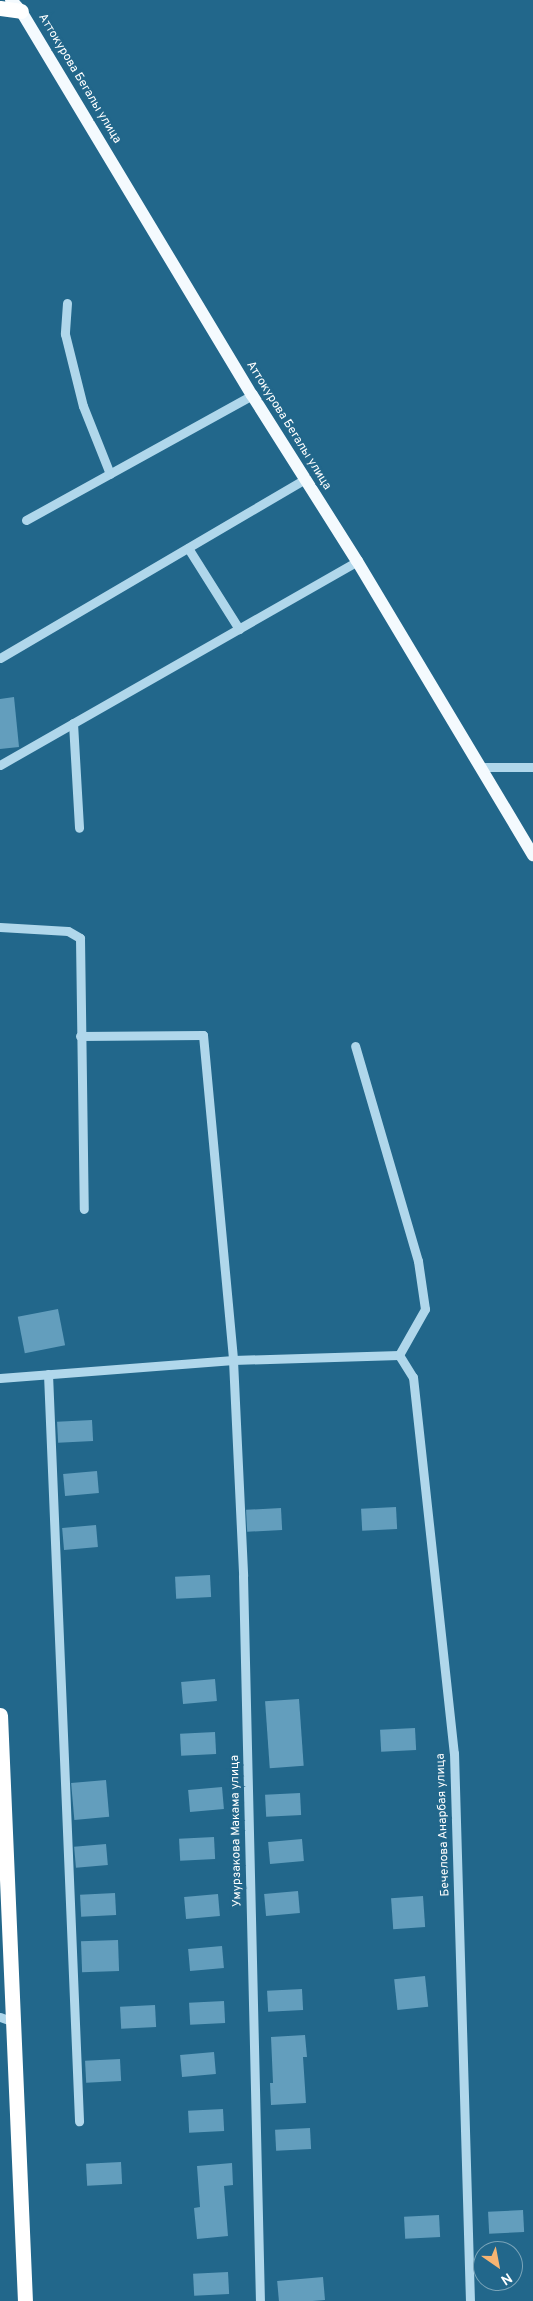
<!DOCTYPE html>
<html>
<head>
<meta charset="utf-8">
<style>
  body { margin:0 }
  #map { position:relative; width:533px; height:2301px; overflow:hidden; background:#22678b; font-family:Overpass,sans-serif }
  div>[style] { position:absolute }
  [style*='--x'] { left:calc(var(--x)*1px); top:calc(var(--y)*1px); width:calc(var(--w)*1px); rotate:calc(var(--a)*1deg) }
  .building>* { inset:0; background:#639ebd; transform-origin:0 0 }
  .minor>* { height:9px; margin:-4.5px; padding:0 4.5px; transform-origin:4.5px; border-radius:4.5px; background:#b0d7eb }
  .major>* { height:12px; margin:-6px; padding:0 6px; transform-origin:6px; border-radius:6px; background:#f4fafe }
  .highway>* { height:15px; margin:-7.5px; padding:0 7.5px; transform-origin:7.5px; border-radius:7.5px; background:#fff }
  span { translate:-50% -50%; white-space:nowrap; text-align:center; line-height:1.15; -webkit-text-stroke:5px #22678b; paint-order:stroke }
  .street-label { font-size:12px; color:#fff }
  .north { position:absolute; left:473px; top:2241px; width:50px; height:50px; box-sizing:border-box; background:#22678b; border:1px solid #7aa4b9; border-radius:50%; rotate:147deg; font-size:14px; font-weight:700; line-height:20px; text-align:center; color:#fff }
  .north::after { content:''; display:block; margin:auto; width:18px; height:22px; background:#f6b472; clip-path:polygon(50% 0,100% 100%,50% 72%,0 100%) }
</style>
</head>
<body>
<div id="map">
  <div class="building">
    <div style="clip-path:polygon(14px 697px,19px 747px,0 749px,0 699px)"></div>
    <div style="left:58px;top:1309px;width:37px;height:41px;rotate:79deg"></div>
    <div style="left:92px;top:1420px;width:21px;height:35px;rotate:87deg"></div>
    <div style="left:97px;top:1471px;width:22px;height:34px;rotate:85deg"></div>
    <div style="left:396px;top:1507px;width:22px;height:35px;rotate:87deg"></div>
    <div style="left:281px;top:1508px;width:22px;height:35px;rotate:87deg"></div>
    <div style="left:96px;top:1525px;width:22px;height:34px;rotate:85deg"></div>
    <div style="left:210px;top:1575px;width:22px;height:35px;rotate:87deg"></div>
    <div style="left:215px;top:1679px;width:22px;height:34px;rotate:85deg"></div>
    <div style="left:299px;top:1699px;width:67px;height:34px;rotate:86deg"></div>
    <div style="left:415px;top:1728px;width:22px;height:35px;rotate:87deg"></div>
    <div style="left:215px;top:1732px;width:22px;height:35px;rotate:87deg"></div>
    <div style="left:106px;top:1780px;width:37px;height:35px;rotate:85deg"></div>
    <div style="left:222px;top:1787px;width:22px;height:34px;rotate:85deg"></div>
    <div style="left:300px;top:1793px;width:22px;height:35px;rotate:87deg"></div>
    <div style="left:214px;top:1837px;width:22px;height:35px;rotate:87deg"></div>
    <div style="left:302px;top:1839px;width:22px;height:34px;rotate:85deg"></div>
    <div style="left:106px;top:1844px;width:21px;height:32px;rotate:85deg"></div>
    <div style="left:298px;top:1891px;width:22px;height:34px;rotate:85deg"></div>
    <div style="left:115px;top:1893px;width:22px;height:35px;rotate:87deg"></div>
    <div style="left:218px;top:1894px;width:22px;height:34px;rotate:85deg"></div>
    <div style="left:423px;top:1896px;width:31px;height:32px;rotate:86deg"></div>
    <div style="left:118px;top:1940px;width:31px;height:37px;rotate:88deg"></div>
    <div style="left:222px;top:1946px;width:22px;height:34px;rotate:85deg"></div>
    <div style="left:425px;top:1976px;width:31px;height:31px;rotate:84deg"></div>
    <div style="left:302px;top:1989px;width:21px;height:35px;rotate:87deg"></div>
    <div style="left:224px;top:2001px;width:22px;height:35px;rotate:87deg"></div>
    <div style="left:155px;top:2005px;width:22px;height:35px;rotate:87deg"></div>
    <div style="clip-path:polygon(305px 2035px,307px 2057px,303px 2057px,306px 2103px,271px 2105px,270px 2083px,273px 2083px,271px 2037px)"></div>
    <div style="left:214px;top:2052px;width:22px;height:34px;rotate:85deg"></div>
    <div style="left:120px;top:2059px;width:22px;height:35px;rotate:87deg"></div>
    <div style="left:223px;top:2109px;width:22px;height:35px;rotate:87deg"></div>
    <div style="left:310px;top:2128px;width:21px;height:35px;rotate:87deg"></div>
    <div style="left:121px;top:2162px;width:22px;height:35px;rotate:87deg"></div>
    <div style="clip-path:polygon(232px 2163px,233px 2185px,224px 2186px,228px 2236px,197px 2239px,194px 2208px,200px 2207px,197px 2166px)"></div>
    <div style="left:523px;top:2210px;width:22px;height:35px;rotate:87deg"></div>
    <div style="left:439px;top:2215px;width:22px;height:35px;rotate:87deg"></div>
    <div style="left:228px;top:2272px;width:22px;height:35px;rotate:87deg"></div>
    <div style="left:323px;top:2277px;width:23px;height:46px;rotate:85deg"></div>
  </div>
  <div class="minor">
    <div style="--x:67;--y:303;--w:31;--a:94"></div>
    <div style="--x:65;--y:334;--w:74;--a:76"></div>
    <div style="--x:83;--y:406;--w:73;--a:68.3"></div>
    <div style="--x:26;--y:520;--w:258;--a:-28.9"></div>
    <div style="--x:188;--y:548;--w:96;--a:57.8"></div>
    <div style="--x:0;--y:658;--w:354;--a:-30.4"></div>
    <div style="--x:73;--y:723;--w:105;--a:86.7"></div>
    <div style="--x:0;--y:765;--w:411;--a:-29.7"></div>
    <div style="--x:481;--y:767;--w:52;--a:0"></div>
    <div style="--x:0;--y:927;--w:68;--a:3.4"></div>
    <div style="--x:68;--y:931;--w:14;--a:30"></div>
    <div style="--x:80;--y:938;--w:271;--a:89.2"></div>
    <div style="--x:80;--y:1036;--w:123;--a:-0.5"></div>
    <div style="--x:203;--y:1035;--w:326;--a:84.7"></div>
    <div style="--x:233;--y:1360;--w:216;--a:87.3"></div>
    <div style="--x:243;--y:1576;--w:725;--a:88.66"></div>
    <div style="--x:399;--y:1355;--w:26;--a:58"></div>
    <div style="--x:413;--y:1377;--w:378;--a:83.8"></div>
    <div style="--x:454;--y:1753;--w:548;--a:88.33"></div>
    <div style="--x:48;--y:1374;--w:748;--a:87.62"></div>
    <div style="--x:0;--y:1378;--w:234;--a:-4.4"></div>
    <div style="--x:233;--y:1360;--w:166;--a:-1.7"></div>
    <div style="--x:399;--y:1355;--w:53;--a:-60.5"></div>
    <div style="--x:425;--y:1309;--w:49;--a:-98.3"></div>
    <div style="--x:418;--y:1261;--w:224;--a:-106.3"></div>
    <div style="--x:0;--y:2017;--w:12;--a:20"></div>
  </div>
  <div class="major">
    <div style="--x:11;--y:0;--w:15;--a:48"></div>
    <div style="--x:21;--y:11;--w:448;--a:59"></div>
    <div style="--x:252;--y:395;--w:196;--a:57.7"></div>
    <div style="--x:357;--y:561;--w:343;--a:59.1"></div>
  </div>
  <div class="highway">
    <div style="--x:0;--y:8;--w:21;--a:8"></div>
    <div style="--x:0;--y:1715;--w:587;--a:87.56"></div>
  </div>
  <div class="street-label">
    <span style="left:79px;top:79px;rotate:59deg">Аттокурова Бегалы улица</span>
    <span style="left:288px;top:426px;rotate:58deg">Аттокурова Бегалы улица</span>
    <span style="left:444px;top:1825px;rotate:-92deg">Бечелова Анарбая улица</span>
    <span style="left:237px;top:1831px;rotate:-91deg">Умурзакова Макама улица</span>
  </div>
  <div class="north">N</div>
</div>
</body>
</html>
